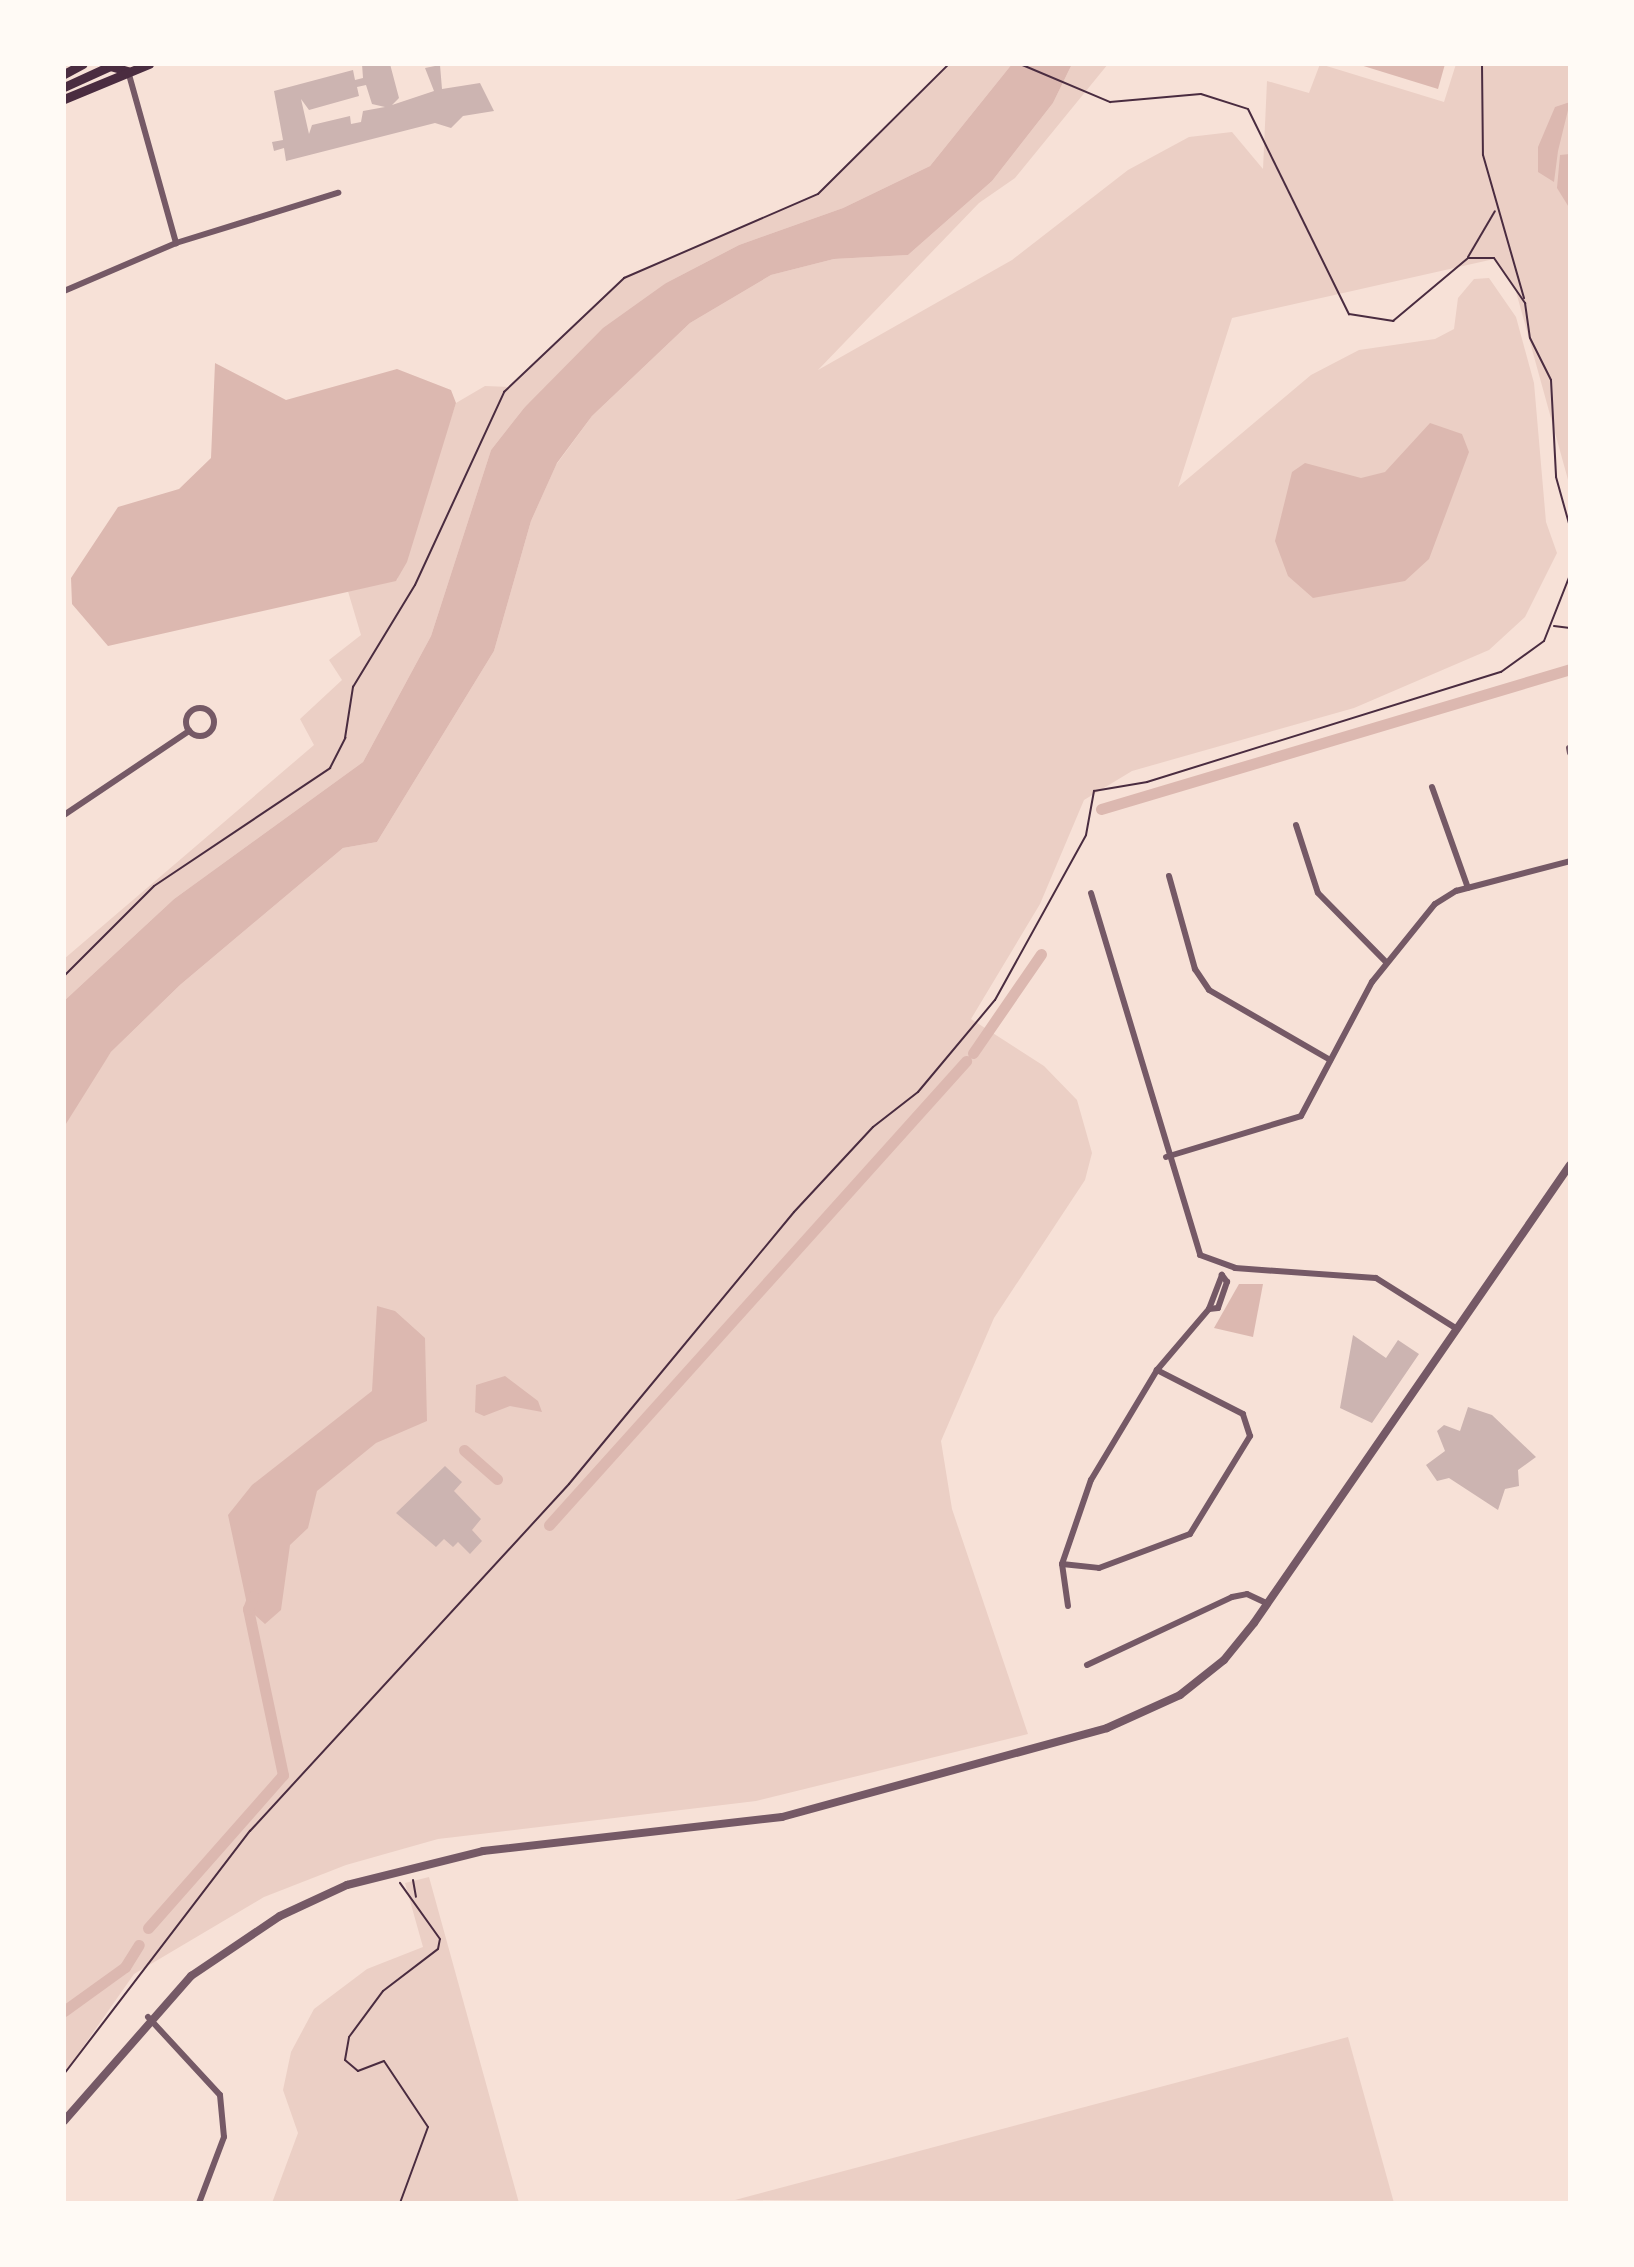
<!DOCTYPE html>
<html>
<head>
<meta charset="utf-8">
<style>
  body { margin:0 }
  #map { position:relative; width:1634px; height:2267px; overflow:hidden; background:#f7e1d7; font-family:"Work Sans",sans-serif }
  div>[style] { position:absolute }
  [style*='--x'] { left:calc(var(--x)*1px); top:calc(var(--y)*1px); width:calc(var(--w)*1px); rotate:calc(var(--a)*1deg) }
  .green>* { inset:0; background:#ebcfc5 }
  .water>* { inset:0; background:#dcb8b0 }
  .canal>* { height:11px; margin:-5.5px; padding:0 5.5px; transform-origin:5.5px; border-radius:5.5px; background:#dcb8b0 }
  .building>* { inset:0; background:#ccb4b1 }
  .path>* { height:2px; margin:-1px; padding:0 1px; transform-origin:1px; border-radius:1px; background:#4a2c40 }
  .minor>* { height:6px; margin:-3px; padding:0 3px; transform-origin:3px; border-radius:3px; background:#755966 }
  .minor>.ring { margin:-3px; padding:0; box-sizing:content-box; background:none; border:6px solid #755966; border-radius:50% }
  .tertiary>* { height:8px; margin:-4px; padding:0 4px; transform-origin:4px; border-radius:4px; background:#755966 }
  .secondary>* { height:9px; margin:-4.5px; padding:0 4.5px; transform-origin:4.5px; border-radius:4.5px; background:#4a2c40 }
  span { translate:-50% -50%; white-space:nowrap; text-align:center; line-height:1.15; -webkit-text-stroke:7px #fffaf5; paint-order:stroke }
  .frame { position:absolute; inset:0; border:66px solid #fffaf5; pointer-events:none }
</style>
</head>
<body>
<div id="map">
  <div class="green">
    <div style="clip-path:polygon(948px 64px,1012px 64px,930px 166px,843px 208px,739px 245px,666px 283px,524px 408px,491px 450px,431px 636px,363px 762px,174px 899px,64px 1001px,64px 959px,314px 745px,300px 719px,342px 680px,329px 660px,361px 635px,347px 588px,397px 580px,456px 403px,485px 386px,510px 387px,624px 278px,818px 194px)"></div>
    <div style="clip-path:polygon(1072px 64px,1108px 64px,1015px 178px,979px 203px,818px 370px,1012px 260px,1128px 170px,1189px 137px,1232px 132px,1263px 169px,1267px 81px,1309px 93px,1320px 64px,1444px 102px,1456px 64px,1570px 64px,1570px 487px,1515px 288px,1494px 259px,1232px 318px,1178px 487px,1311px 375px,1359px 350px,1435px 339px,1454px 329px,1458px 298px,1474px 279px,1489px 278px,1516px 317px,1534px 383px,1546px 522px,1557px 553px,1525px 617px,1489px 650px,1354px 708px,1132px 771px,1084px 800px,1040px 904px,971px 1019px,1044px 1066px,1077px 1100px,1092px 1153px,1085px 1180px,994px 1318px,941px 1441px,952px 1509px,1028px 1734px,756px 1801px,438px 1839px,346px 1865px,264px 1897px,134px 1974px,64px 2074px,64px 1127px,76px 1103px,111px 1052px,180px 985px,343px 848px,377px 842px,494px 651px,531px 521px,556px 465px,592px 416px,690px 323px,771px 275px,834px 259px,908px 255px,992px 181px,1053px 103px)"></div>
    <div style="clip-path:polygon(429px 1877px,519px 2203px,272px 2203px,298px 2133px,283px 2090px,291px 2052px,314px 2009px,367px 1969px,423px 1947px,405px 1883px)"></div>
    <div style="clip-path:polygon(1348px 2037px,1394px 2203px,735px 2200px)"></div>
  </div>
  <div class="water">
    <div style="clip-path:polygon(1012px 64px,1072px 64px,1053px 103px,992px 181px,908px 255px,834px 259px,771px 275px,690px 323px,592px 416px,557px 463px,531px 521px,494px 651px,377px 842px,343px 848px,180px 985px,111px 1052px,64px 1127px,64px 1001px,174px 899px,363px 762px,431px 636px,491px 450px,524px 408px,603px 328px,666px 283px,739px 245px,843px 208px,930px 166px)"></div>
    <div style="clip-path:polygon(1357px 64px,1445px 64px,1438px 89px)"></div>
    <div style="clip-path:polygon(1570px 102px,1558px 151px,1554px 182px,1538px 172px,1538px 147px,1555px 107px)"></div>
    <div style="clip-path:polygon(1570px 154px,1570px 209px,1557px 188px,1560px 155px)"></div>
    <div style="clip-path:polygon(215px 363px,286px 400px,397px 369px,451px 390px,456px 403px,407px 562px,396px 581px,108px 646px,72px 604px,71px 578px,118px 507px,179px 489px,211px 458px)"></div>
    <div style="clip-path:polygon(1430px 423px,1462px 434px,1469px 452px,1429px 559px,1405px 581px,1313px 598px,1288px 576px,1275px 541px,1292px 472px,1305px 463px,1361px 478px,1385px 472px)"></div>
    <div style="clip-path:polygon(1239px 1284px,1263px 1284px,1253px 1337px,1214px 1328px)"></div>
    <div style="clip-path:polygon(377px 1306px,395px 1311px,425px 1338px,427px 1421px,376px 1443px,317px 1491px,308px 1528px,290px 1545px,281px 1610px,265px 1624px,248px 1609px,228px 1515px,252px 1485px,372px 1391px)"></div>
    <div style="clip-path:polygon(505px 1376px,538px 1401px,542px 1412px,510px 1406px,484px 1416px,475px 1412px,476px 1385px)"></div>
  </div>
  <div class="canal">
    <div style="--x:1101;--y:809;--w:489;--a:-16.6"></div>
    <div style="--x:973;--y:1053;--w:120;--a:-55.5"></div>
    <div style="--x:464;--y:1450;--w:44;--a:41.3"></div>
    <div style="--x:549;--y:1525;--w:624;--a:-48.05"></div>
    <div style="--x:148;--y:1928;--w:204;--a:-48.6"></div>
    <div style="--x:283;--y:1775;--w:170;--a:-101.9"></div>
    <div style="--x:248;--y:1609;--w:14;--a:-69"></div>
    <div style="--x:64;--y:2011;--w:75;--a:-35.8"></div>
    <div style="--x:125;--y:1967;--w:26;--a:-58"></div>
  </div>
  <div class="building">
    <div style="clip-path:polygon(evenodd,362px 64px,390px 64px,399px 98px,392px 105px,434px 91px,425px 68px,440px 65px,442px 89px,480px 83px,494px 111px,463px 116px,451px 128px,435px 123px,286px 161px,284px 148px,274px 151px,272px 142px,283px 140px,274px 91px,353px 70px,355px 80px,363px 78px,362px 64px,366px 85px,372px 104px,385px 107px,363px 111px,361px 122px,351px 124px,350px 116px,312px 125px,309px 134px,301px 99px,309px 110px,359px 96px,357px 87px,366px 85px)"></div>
    <div style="clip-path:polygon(1353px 1335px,1386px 1358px,1398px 1340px,1419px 1354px,1372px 1423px,1340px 1408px)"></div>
    <div style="clip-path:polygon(1468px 1407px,1492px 1415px,1536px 1457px,1518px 1470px,1519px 1486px,1505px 1489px,1498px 1510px,1449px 1478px,1437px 1481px,1426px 1465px,1445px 1451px,1437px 1431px,1444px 1425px,1460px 1431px)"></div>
    <div style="clip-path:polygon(445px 1466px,462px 1482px,454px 1491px,481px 1519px,472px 1530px,482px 1541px,470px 1554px,458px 1542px,453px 1547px,444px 1539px,436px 1547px,396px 1513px)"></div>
  </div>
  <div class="path">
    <div style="--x:1020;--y:64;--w:98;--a:22.9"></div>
    <div style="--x:1110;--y:102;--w:91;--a:-5"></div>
    <div style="--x:1201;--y:94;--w:49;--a:17.7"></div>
    <div style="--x:1248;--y:109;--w:229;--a:63.8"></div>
    <div style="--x:1349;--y:314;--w:45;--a:9"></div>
    <div style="--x:1393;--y:321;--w:98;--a:-40"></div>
    <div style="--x:1468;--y:258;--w:26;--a:0"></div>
    <div style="--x:1494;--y:258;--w:55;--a:55.4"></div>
    <div style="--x:1525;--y:303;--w:35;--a:82"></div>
    <div style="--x:1530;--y:338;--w:47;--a:63.4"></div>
    <div style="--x:1551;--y:380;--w:97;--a:87"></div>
    <div style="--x:1556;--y:477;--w:52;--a:74.4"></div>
    <div style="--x:1482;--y:64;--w:91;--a:89.4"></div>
    <div style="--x:1483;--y:155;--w:149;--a:74"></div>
    <div style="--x:1468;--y:257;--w:53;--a:-59.6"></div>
    <div style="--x:1554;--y:626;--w:16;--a:7"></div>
    <div style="--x:64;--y:976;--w:127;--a:-45"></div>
    <div style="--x:154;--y:886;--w:212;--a:-33.8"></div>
    <div style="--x:330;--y:768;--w:34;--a:-63"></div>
    <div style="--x:345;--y:738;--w:52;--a:-81.1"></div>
    <div style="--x:353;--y:687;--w:119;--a:-58.7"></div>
    <div style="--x:415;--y:585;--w:213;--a:-65.2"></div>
    <div style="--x:504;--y:392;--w:166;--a:-43.5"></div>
    <div style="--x:624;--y:278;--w:211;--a:-23.4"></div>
    <div style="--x:818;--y:194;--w:185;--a:-44.8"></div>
    <div style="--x:413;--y:1880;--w:17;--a:80"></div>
    <div style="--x:64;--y:2074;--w:306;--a:-52.6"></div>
    <div style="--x:250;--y:1831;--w:471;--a:-47.4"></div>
    <div style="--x:569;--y:1484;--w:353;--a:-50.4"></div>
    <div style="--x:794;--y:1212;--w:116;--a:-47.1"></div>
    <div style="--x:873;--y:1127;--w:57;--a:-37.9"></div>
    <div style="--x:918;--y:1092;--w:120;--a:-50.1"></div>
    <div style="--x:995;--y:1000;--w:188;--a:-61.1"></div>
    <div style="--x:1086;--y:835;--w:45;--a:-79.7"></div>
    <div style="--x:1094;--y:791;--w:54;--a:-9.6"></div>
    <div style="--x:1147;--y:782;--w:371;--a:-17.3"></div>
    <div style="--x:1501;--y:672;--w:53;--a:-35.8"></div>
    <div style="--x:1544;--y:641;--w:71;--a:-68.5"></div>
    <div style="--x:400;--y:2203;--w:81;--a:-69.8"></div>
    <div style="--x:428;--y:2127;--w:79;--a:-123.7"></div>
    <div style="--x:384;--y:2061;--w:28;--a:159"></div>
    <div style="--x:358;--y:2071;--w:17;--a:-140"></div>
    <div style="--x:345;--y:2060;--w:23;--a:-80"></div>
    <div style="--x:349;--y:2037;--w:57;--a:-53.5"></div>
    <div style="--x:383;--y:1991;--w:69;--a:-37.4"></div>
    <div style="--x:438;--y:1949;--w:10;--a:-79"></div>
    <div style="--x:440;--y:1939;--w:69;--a:-125.5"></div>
  </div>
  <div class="minor">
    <div style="--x:128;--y:71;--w:179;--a:74.4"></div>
    <div style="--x:64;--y:291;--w:122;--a:-23.2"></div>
    <div style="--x:176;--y:243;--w:170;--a:-17.2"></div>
    <div class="ring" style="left:186px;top:708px;width:22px;height:22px"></div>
    <div style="--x:1569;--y:748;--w:5;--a:79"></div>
    <div style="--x:1432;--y:787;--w:107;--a:70.4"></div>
    <div style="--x:64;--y:815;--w:151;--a:-33.9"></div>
    <div style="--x:1296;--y:825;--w:71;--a:72.1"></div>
    <div style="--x:1318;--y:893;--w:97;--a:45.4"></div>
    <div style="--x:1169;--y:876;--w:97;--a:74.4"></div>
    <div style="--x:1195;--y:969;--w:25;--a:56"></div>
    <div style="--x:1209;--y:990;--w:140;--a:30"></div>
    <div style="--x:1091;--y:893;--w:378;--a:73.2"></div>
    <div style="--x:1200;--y:1255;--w:37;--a:20"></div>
    <div style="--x:1235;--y:1268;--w:141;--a:4.1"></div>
    <div style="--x:1376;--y:1278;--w:96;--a:32.2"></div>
    <div style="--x:1166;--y:1157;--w:141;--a:-16.9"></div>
    <div style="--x:1301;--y:1116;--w:152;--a:-62.1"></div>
    <div style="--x:1372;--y:982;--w:100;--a:-51.1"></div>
    <div style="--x:1435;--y:904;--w:25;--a:-32"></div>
    <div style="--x:1456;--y:891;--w:118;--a:-14.7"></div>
    <div style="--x:1062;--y:1564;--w:37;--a:6"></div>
    <div style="--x:1099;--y:1568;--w:97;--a:-20.5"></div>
    <div style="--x:1190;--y:1534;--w:115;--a:-58.5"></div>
    <div style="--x:1250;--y:1436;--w:23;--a:-108"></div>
    <div style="--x:1243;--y:1414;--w:97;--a:-152.9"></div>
    <div style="--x:1068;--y:1606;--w:42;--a:-98.1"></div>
    <div style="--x:1062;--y:1564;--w:89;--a:-71"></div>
    <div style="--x:1091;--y:1480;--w:128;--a:-59"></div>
    <div style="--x:1157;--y:1370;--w:80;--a:-49.6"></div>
    <div style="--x:1209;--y:1309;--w:9;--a:-6"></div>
    <div style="--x:1218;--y:1308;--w:28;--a:-71"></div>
    <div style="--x:1227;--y:1282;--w:9;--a:-126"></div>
    <div style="--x:1222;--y:1275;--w:36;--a:111"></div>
    <div style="--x:1087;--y:1665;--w:160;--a:-25.1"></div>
    <div style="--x:1232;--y:1597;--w:15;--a:-11"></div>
    <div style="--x:1247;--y:1594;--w:23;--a:25"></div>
    <div style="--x:148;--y:2017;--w:106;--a:47.3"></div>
    <div style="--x:220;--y:2095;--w:42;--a:84.6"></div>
    <div style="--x:224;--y:2137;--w:71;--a:110.7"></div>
  </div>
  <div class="tertiary">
    <div style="--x:64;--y:2121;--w:193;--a:-48.8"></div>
    <div style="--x:191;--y:1976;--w:107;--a:-34"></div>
    <div style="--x:280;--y:1916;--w:74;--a:-24.8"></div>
    <div style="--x:347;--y:1885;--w:140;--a:-14"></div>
    <div style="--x:483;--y:1851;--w:301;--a:-6.5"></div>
    <div style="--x:782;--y:1817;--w:337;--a:-15.3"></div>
    <div style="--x:1107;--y:1728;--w:80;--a:-24.3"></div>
    <div style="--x:1180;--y:1695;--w:56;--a:-38.5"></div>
    <div style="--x:1224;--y:1660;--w:48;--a:-51"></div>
    <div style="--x:1254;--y:1623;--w:556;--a:-55.4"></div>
  </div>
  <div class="secondary">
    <div style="--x:64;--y:74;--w:21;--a:-28"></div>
    <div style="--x:64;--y:87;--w:51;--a:-24.5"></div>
    <div style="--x:110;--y:66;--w:19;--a:16"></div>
    <div style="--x:64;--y:99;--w:92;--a:-22.4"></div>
  </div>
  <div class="frame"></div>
</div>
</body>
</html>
